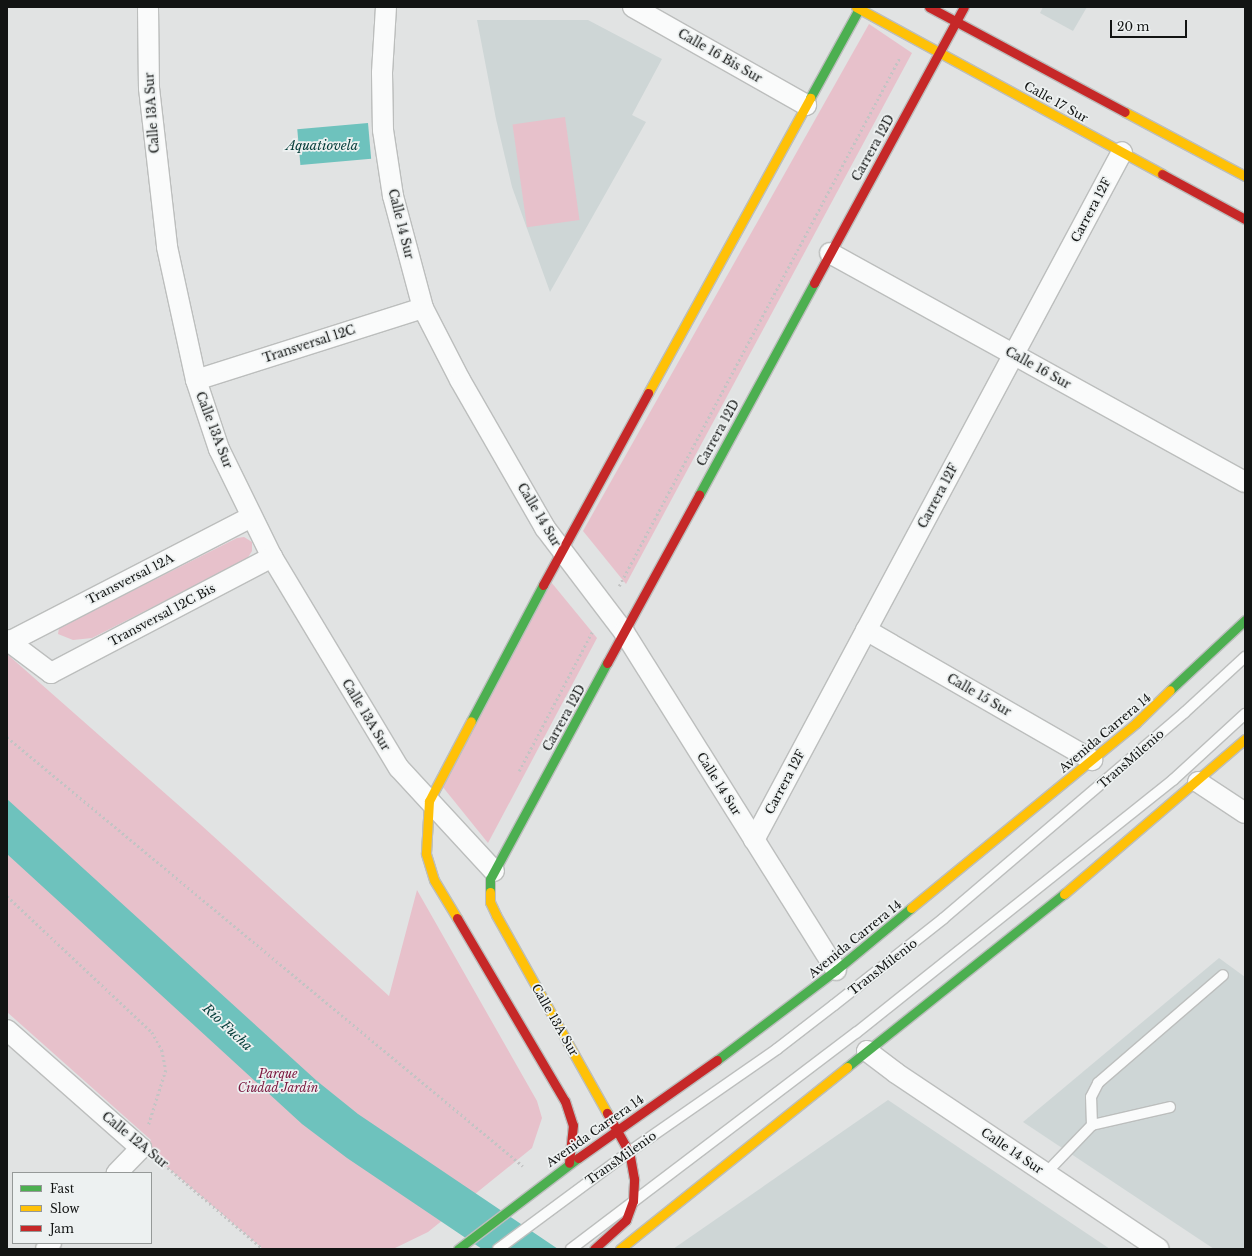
<!DOCTYPE html>
<html>
<head>
<meta charset="utf-8">
<style>
  body { margin:0 }
  #map { position:relative; width:1252px; height:1256px; overflow:hidden; background:#e1e3e3; font-family:"Libre Baskerville",serif }
  div>[style] { position:absolute }
  [style*='--x'] { left:calc(var(--x)*1px); top:calc(var(--y)*1px); width:calc(var(--w)*1px); rotate:calc(var(--a)*1deg) }
  .built>* { inset:0; background:#ced6d6 }
  .green>* { inset:0; background:#e7c1cb; transform-origin:0 0 }
  .water>* { inset:0; background:#6ec2bd; transform-origin:0 0 }
  .path>* { height:2.5px; margin-top:-1.25px; transform-origin:0; background:repeating-linear-gradient(90deg,#c3c4c4 0 2px,transparent 0 5px) }
  .roads { filter:drop-shadow(1px 0 #bcbebd) drop-shadow(-1px 0 #bcbebd) drop-shadow(0 1px #bcbebd) drop-shadow(0 -1px #bcbebd) }
  .lane>* { height:10px; margin:-5px; padding:0 5px; transform-origin:5px; border-radius:5px; background:#fafbfb }
  .street>* { height:20px; margin:-10px; padding:0 10px; transform-origin:10px; border-radius:10px; background:#fafbfb }
  .fast>* { height:9px; margin:-4.5px; padding:0 4.5px; transform-origin:4.5px; border-radius:4.5px; background:#4caf50 }
  .slow>* { height:9px; margin:-4.5px; padding:0 4.5px; transform-origin:4.5px; border-radius:4.5px; background:#ffc107 }
  .jam>* { height:9px; margin:-4.5px; padding:0 4.5px; transform-origin:4.5px; border-radius:4.5px; background:#c62828 }
  span { translate:-50% -50%; white-space:nowrap; text-align:center; line-height:1.15; -webkit-text-stroke:3.5px #edf1f1; paint-order:stroke }
  .street-label { font-size:12px; color:#121413 }
  .park-label { font-size:12px; color:#7b1940; font-style:italic }
  .water-label { font-size:13px; color:#053d3a; font-style:italic }
  .frame { position:absolute; inset:0; border:8px solid #121413; pointer-events:none }
  .legend { position:absolute; left:12px; top:1172px; width:140px; height:72px; box-sizing:border-box; background:#edf1f1; border:1px solid #959998; margin:0; padding:5px 7px; list-style:none; font-size:12px; color:#121413 }
  .legend li { display:flex; align-items:center; gap:8px; height:20px }
  .legend b { width:20px; border:1px solid #959998 }
  .scale { position:absolute; left:1110px; top:20px; width:77px; height:18px; box-sizing:border-box; border:2px solid #121413; border-top:0; padding-left:5px; font-size:12px; line-height:14px; white-space:nowrap; color:#121413; -webkit-text-stroke:3px #edf1f1; paint-order:stroke }
</style>
</head>
<body>
<div id="map">
  <div class="built">
    <div style="clip-path:polygon(1043px 7px,1087px 7px,1073px 31px,1040px 13px)"></div>
    <div style="clip-path:polygon(477px 20px,588px 20px,662px 59px,632px 115px,646px 122px,550px 292px,512px 187px,496px 119px)"></div>
    <div style="clip-path:polygon(1219px 958px,1245px 977px,1245px 1249px,1214px 1249px,1023px 1122px)"></div>
    <div style="clip-path:polygon(888px 1100px,1110px 1249px,673px 1249px)"></div>
  </div>
  <div class="green">
    <div style="clip-path:polygon(869px 24px,912px 53px,626px 584px,583px 531px)"></div>
    <div style="left:565px;top:117px;width:104px;height:53px;rotate:82deg"></div>
    <div style="clip-path:polygon(244px 537px,252px 542px,252px 551px,247px 559px,92px 638px,73px 640px,58px 634px,59px 628px,237px 538px)"></div>
    <div style="clip-path:polygon(551px 582px,597px 638px,488px 843px,442px 786px)"></div>
    <div style="clip-path:polygon(7px 654px,201px 825px,389px 996px,417px 890px,537px 1101px,542px 1118px,532px 1148px,428px 1232px,393px 1249px,263px 1249px,145px 1148px,151px 1140px,7px 1012px)"></div>
  </div>
  <div class="water">
    <div style="left:368px;top:123px;width:36px;height:71px;rotate:85deg"></div>
    <div style="clip-path:polygon(7px 799px,317px 1081px,358px 1114px,558px 1249px,482px 1249px,347px 1158px,302px 1124px,7px 854px)"></div>
  </div>
  <div class="path">
    <div style="--x:619;--y:586;--w:599;--a:-62.02"></div>
    <div style="--x:7;--y:737;--w:671;--a:39.74"></div>
    <div style="--x:519;--y:771;--w:159;--a:-62.3"></div>
    <div style="--x:7;--y:896;--w:199;--a:43.2"></div>
    <div style="--x:152;--y:1032;--w:21;--a:61"></div>
    <div style="--x:162;--y:1050;--w:20;--a:79"></div>
    <div style="--x:166;--y:1070;--w:57;--a:107.5"></div>
    <div style="--x:160;--y:1161;--w:135;--a:40.5"></div>
  </div>
  <div class="roads">
    <div class="lane">
      <div style="--x:1092;--y:1125;--w:28;--a:-92"></div>
      <div style="--x:1091;--y:1097;--w:16;--a:-63"></div>
      <div style="--x:1098;--y:1083;--w:165;--a:-40.8"></div>
      <div style="--x:1046;--y:1173;--w:66;--a:-46.2"></div>
      <div style="--x:1092;--y:1125;--w:80;--a:-13"></div>
      <div style="--x:498;--y:1249;--w:163;--a:-36.5"></div>
      <div style="--x:629;--y:1152;--w:180;--a:-34.8"></div>
      <div style="--x:777;--y:1049;--w:72;--a:-37.7"></div>
      <div style="--x:834;--y:1005;--w:140;--a:-38.3"></div>
      <div style="--x:944;--y:918;--w:316;--a:-40.5"></div>
      <div style="--x:1184;--y:713;--w:83;--a:-42.6"></div>
      <div style="--x:571;--y:1249;--w:358;--a:-37.2"></div>
      <div style="--x:856;--y:1033;--w:406;--a:-38.6"></div>
      <div style="--x:1173;--y:780;--w:98;--a:-42.5"></div>
    </div>
    <div class="street">
      <div style="--x:148;--y:7;--w:81;--a:89.3"></div>
      <div style="--x:149;--y:88;--w:160;--a:83.5"></div>
      <div style="--x:167;--y:247;--w:136;--a:77.7"></div>
      <div style="--x:196;--y:380;--w:73;--a:71.6"></div>
      <div style="--x:219;--y:449;--w:120;--a:63.9"></div>
      <div style="--x:272;--y:557;--w:246;--a:59"></div>
      <div style="--x:399;--y:768;--w:140;--a:47.3"></div>
      <div style="--x:386;--y:7;--w:66;--a:93.5"></div>
      <div style="--x:382;--y:73;--w:57;--a:89"></div>
      <div style="--x:383;--y:130;--w:67;--a:81.4"></div>
      <div style="--x:393;--y:196;--w:116;--a:75"></div>
      <div style="--x:423;--y:308;--w:81;--a:62.8"></div>
      <div style="--x:460;--y:380;--w:171;--a:60.1"></div>
      <div style="--x:545;--y:528;--w:131;--a:52.8"></div>
      <div style="--x:624;--y:632;--w:399;--a:57.9"></div>
      <div style="--x:633;--y:7;--w:199;--a:29.5"></div>
      <div style="--x:830;--y:253;--w:474;--a:28.9"></div>
      <div style="--x:196;--y:380;--w:238;--a:-17.6"></div>
      <div style="--x:866;--y:630;--w:261;--a:29.9"></div>
      <div style="--x:7;--y:640;--w:55;--a:36.9"></div>
      <div style="--x:51;--y:673;--w:250;--a:-27.7"></div>
      <div style="--x:9;--y:642;--w:272;--a:-27.3"></div>
      <div style="--x:1198;--y:782;--w:56;--a:33.4"></div>
      <div style="--x:754;--y:840;--w:780;--a:-61.86"></div>
      <div style="--x:7;--y:1030;--w:179;--a:41.4"></div>
      <div style="--x:141;--y:1148;--w:35;--a:134"></div>
      <div style="--x:867;--y:1051;--w:36;--a:37"></div>
      <div style="--x:896;--y:1073;--w:316;--a:33.8"></div>
      <div style="--x:46;--y:1249;--w:8;--a:-50"></div>
    </div>
    <div class="fast">
      <div style="--x:810;--y:98;--w:104;--a:-61.2"></div>
      <div style="--x:699;--y:495;--w:241;--a:-61.5"></div>
      <div style="--x:1170;--y:690;--w:103;--a:-43"></div>
      <div style="--x:471;--y:721;--w:154;--a:-62.1"></div>
      <div style="--x:490;--y:892;--w:13;--a:-90"></div>
      <div style="--x:490;--y:879;--w:246;--a:-61.6"></div>
      <div style="--x:717;--y:1060;--w:149;--a:-37.1"></div>
      <div style="--x:836;--y:970;--w:97;--a:-39.6"></div>
      <div style="--x:847;--y:1067;--w:278;--a:-38.6"></div>
      <div style="--x:458;--y:1249;--w:151;--a:-37.2"></div>
    </div>
    <div class="slow">
      <div style="--x:856;--y:7;--w:349;--a:28.6"></div>
      <div style="--x:1125;--y:112;--w:136;--a:28.1"></div>
      <div style="--x:648;--y:393;--w:337;--a:-61.2"></div>
      <div style="--x:490;--y:892;--w:10;--a:90"></div>
      <div style="--x:490;--y:902;--w:14;--a:65"></div>
      <div style="--x:496;--y:915;--w:227;--a:60.7"></div>
      <div style="--x:1064;--y:894;--w:238;--a:-40.6"></div>
      <div style="--x:911;--y:908;--w:291;--a:-39.4"></div>
      <div style="--x:1136;--y:723;--w:47;--a:-44.1"></div>
      <div style="--x:457;--y:918;--w:44;--a:-121.2"></div>
      <div style="--x:434;--y:880;--w:28;--a:-107"></div>
      <div style="--x:426;--y:853;--w:52;--a:-86.7"></div>
      <div style="--x:429;--y:801;--w:90;--a:-62.3"></div>
      <div style="--x:620;--y:1249;--w:291;--a:-38.7"></div>
    </div>
    <div class="jam">
      <div style="--x:929;--y:7;--w:222;--a:28.2"></div>
      <div style="--x:1162;--y:174;--w:94;--a:28.5"></div>
      <div style="--x:814;--y:283;--w:314;--a:-61.5"></div>
      <div style="--x:543;--y:585;--w:219;--a:-61.3"></div>
      <div style="--x:607;--y:663;--w:192;--a:-61.3"></div>
      <div style="--x:457;--y:918;--w:212;--a:59.5"></div>
      <div style="--x:565;--y:1101;--w:25;--a:72"></div>
      <div style="--x:573;--y:1125;--w:38;--a:96"></div>
      <div style="--x:578;--y:1158;--w:170;--a:-35.2"></div>
      <div style="--x:594;--y:1249;--w:43;--a:-42.2"></div>
      <div style="--x:626;--y:1220;--w:20;--a:-70"></div>
      <div style="--x:633;--y:1201;--w:22;--a:-87"></div>
      <div style="--x:634;--y:1179;--w:27;--a:-100"></div>
      <div style="--x:629;--y:1152;--w:45;--a:-119.4"></div>
    </div>
  </div>
  <div class="street-label">
    <span style="left:720px;top:56px;rotate:30deg">Calle 16 Bis Sur</span>
    <span style="left:1056px;top:102px;rotate:29deg">Calle 17 Sur</span>
    <span style="left:152px;top:113px;rotate:-94deg">Calle 13A Sur</span>
    <span style="left:873px;top:148px;rotate:-61deg">Carrera 12D</span>
    <span style="left:1091px;top:210px;rotate:-62deg">Carrera 12F</span>
    <span style="left:401px;top:224px;rotate:76deg">Calle 14 Sur</span>
    <span style="left:309px;top:344px;rotate:-18deg">Transversal 12C</span>
    <span style="left:1038px;top:368px;rotate:29deg">Calle 16 Sur</span>
    <span style="left:214px;top:430px;rotate:69deg">Calle 13A Sur</span>
    <span style="left:718px;top:433px;rotate:-61deg">Carrera 12D</span>
    <span style="left:938px;top:496px;rotate:-62deg">Carrera 12F</span>
    <span style="left:539px;top:515px;rotate:59deg">Calle 14 Sur</span>
    <span style="left:130px;top:579px;rotate:-27deg">Transversal 12A</span>
    <span style="left:162px;top:615px;rotate:-28deg">Transversal 12C Bis</span>
    <span style="left:979px;top:695px;rotate:30deg">Calle 15 Sur</span>
    <span style="left:366px;top:715px;rotate:59deg">Calle 13A Sur</span>
    <span style="left:564px;top:718px;rotate:-61deg">Carrera 12D</span>
    <span style="left:1105px;top:733px;rotate:-40deg">Avenida Carrera 14</span>
    <span style="left:1131px;top:759px;rotate:-41deg">TransMilenio</span>
    <span style="left:785px;top:782px;rotate:-62deg">Carrera 12F</span>
    <span style="left:719px;top:784px;rotate:58deg">Calle 14 Sur</span>
    <span style="left:855px;top:939px;rotate:-39deg">Avenida Carrera 14</span>
    <span style="left:883px;top:967px;rotate:-38deg">TransMilenio</span>
    <span style="left:555px;top:1020px;rotate:60deg">Calle 13A Sur</span>
    <span style="left:595px;top:1131px;rotate:-35deg">Avenida Carrera 14</span>
    <span style="left:135px;top:1140px;rotate:39deg">Calle 12A Sur</span>
    <span style="left:1012px;top:1151px;rotate:34deg">Calle 14 Sur</span>
    <span style="left:621px;top:1158px;rotate:-35deg">TransMilenio</span>
  </div>
  <div class="park-label">
    <span style="left:278px;top:1081px">Parque<br>Ciudad Jardín</span>
  </div>
  <div class="water-label">
    <span style="left:322px;top:146px">Aquatiovela</span>
    <span style="left:227px;top:1028px;rotate:43deg">Río Fucha</span>
  </div>
  <div class="frame"></div>
  <ul class="legend">
  <li><b style="height:5px;background:#4caf50"></b>Fast</li>
  <li><b style="height:5px;background:#ffc107"></b>Slow</li>
  <li><b style="height:5px;background:#c62828"></b>Jam</li>
  </ul>
  <div class="scale">20 m</div>
</div>
</body>
</html>
